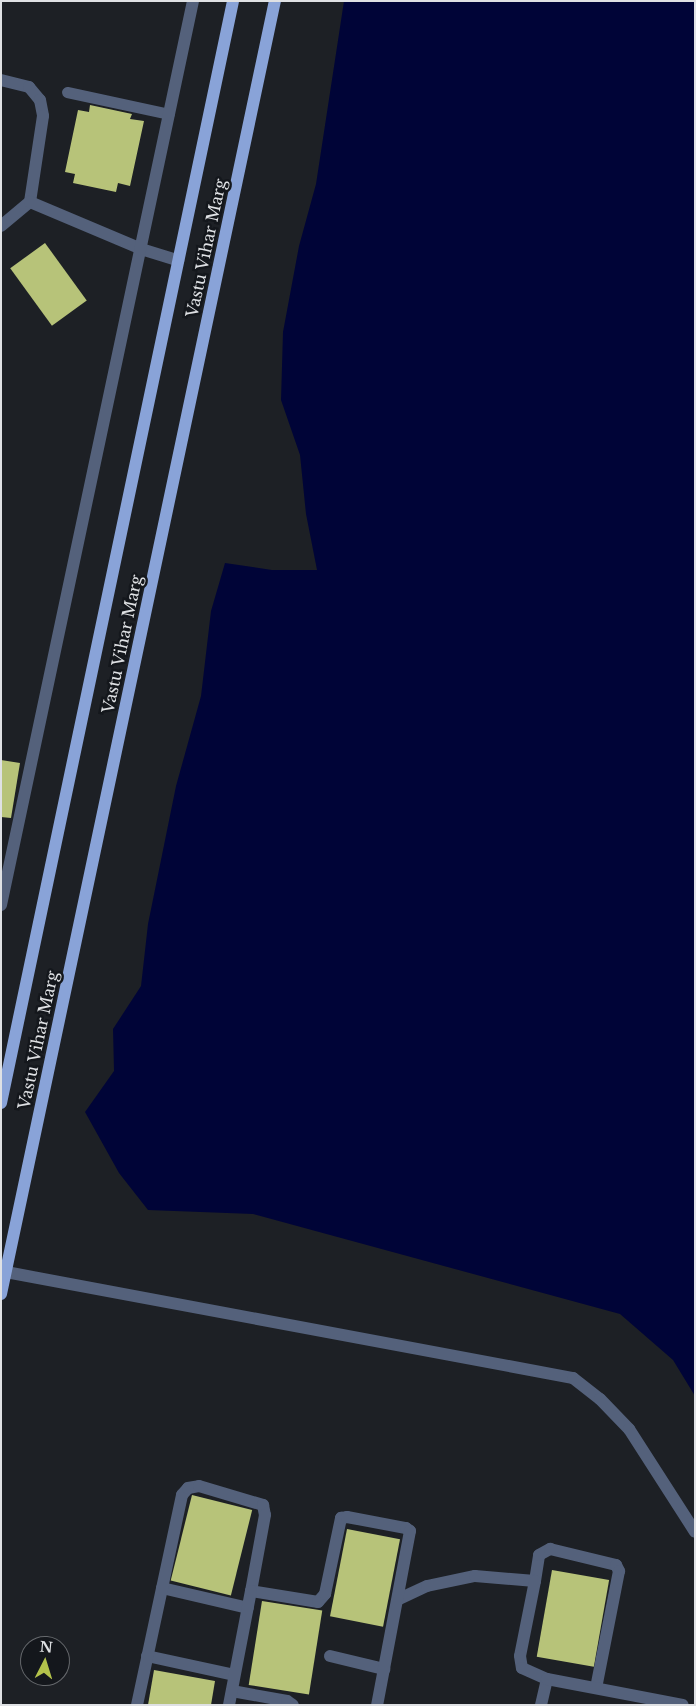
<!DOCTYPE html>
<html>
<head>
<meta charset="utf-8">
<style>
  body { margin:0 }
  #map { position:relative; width:696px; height:1706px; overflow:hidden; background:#1d2025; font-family:"Libre Baskerville",serif }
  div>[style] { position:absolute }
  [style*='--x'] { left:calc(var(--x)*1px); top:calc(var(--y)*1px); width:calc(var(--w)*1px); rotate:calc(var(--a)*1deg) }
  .water>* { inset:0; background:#000437 }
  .building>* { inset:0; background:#b7c379; transform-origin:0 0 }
  .service>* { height:11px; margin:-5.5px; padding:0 5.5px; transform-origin:5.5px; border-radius:5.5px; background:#54617b }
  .minor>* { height:12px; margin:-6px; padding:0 6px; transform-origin:6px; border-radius:6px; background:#54617b }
  .primary>* { height:12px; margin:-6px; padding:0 6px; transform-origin:6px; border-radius:6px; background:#89a3d8 }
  span { translate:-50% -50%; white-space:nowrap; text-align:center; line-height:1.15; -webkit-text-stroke:5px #14171c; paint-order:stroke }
  .street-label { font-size:16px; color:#dfe1e4 }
  .frame { position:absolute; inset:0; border:2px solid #dfe1e4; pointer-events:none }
  .north { position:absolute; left:20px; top:1636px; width:50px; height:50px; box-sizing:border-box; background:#14171c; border:1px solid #65686c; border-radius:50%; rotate:5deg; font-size:14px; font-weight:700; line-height:20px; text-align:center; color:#dfe1e4 }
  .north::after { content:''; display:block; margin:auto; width:18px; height:22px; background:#b3c24b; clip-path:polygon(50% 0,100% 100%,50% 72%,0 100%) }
</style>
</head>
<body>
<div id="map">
  <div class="water">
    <div style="clip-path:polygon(344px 1px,695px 1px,695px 1396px,673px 1360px,620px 1314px,253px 1214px,148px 1210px,119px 1173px,85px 1112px,114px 1071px,113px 1029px,141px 986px,148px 924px,176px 786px,201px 696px,211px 611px,225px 563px,272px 570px,317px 570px,306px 514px,300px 455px,281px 400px,283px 332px,299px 246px,316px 184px)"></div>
  </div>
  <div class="building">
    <div style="clip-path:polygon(90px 105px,132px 114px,130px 119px,144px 121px,130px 186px,118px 183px,116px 192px,73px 183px,75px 174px,65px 172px,78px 110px,89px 112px)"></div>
    <div style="left:45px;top:243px;width:71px;height:43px;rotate:54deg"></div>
    <div style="clip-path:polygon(1px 760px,20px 763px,11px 818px,1px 817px)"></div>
    <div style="left:192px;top:1495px;width:62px;height:88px;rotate:14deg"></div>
    <div style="left:347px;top:1529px;width:54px;height:89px;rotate:11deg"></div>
    <div style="left:552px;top:1570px;width:58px;height:88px;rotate:10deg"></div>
    <div style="left:262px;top:1601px;width:61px;height:85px;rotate:9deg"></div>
    <div style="clip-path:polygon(154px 1670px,215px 1681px,211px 1705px,148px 1705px)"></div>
  </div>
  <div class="service">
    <div style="--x:67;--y:92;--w:104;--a:12.2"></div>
  </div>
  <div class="minor">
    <div style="--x:1;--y:80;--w:29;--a:14"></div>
    <div style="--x:29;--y:87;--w:17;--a:50"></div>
    <div style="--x:40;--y:100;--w:16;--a:79"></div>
    <div style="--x:43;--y:116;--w:87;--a:98.6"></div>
    <div style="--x:1;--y:226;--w:38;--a:-40"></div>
    <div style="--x:30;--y:202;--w:121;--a:22.9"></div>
    <div style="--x:141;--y:249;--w:39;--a:17"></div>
    <div style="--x:1;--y:905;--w:924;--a:-78.01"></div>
    <div style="--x:6;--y:1272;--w:577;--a:10.59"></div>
    <div style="--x:573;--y:1378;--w:34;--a:38"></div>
    <div style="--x:600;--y:1399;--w:42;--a:46"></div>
    <div style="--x:629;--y:1429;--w:122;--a:57.3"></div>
    <div style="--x:535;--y:1581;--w:26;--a:-81"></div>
    <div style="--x:539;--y:1555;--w:13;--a:-29"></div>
    <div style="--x:550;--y:1549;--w:68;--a:13.6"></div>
    <div style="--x:616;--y:1565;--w:7;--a:63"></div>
    <div style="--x:619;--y:1571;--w:119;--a:101.1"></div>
    <div style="--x:162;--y:1588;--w:88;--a:13.1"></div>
    <div style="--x:399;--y:1599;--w:31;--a:-25"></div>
    <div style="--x:427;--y:1586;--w:49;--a:-11.8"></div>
    <div style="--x:475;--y:1576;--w:60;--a:4.8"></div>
    <div style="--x:535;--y:1581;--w:76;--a:101.3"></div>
    <div style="--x:520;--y:1656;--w:12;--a:81"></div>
    <div style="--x:522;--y:1668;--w:27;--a:24"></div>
    <div style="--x:547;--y:1679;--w:27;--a:103"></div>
    <div style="--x:147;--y:1656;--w:89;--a:12.3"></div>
    <div style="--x:330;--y:1656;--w:56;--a:13.5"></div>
    <div style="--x:547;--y:1679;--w:138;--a:10.8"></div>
    <div style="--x:232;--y:1691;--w:56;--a:10.3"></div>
    <div style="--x:287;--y:1701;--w:7;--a:34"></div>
    <div style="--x:137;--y:1705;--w:215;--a:-77.9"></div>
    <div style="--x:182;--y:1495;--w:9;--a:-49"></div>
    <div style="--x:188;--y:1488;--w:11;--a:-10"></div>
    <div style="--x:199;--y:1486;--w:67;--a:16.5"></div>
    <div style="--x:263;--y:1505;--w:10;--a:79"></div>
    <div style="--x:265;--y:1515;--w:77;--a:100.4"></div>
    <div style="--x:251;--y:1591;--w:68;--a:9.3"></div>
    <div style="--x:318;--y:1602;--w:11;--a:-49"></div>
    <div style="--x:325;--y:1594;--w:78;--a:-78.1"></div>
    <div style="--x:341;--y:1518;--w:6;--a:-9"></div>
    <div style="--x:347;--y:1517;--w:60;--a:10.6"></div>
    <div style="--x:406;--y:1528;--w:5;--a:37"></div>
    <div style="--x:410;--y:1531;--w:177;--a:100.7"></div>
    <div style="--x:229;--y:1705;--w:116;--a:-79.1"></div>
  </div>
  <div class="primary">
    <div style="--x:1;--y:1103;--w:1126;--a:-78.11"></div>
    <div style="--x:1;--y:1294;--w:1322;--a:-78.04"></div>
  </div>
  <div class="street-label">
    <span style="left:206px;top:248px;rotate:-78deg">Vastu Vihar Marg</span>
    <span style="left:122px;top:644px;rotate:-78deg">Vastu Vihar Marg</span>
    <span style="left:38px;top:1040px;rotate:-78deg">Vastu Vihar Marg</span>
  </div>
  <div class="frame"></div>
  <div class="north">N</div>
</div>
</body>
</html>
